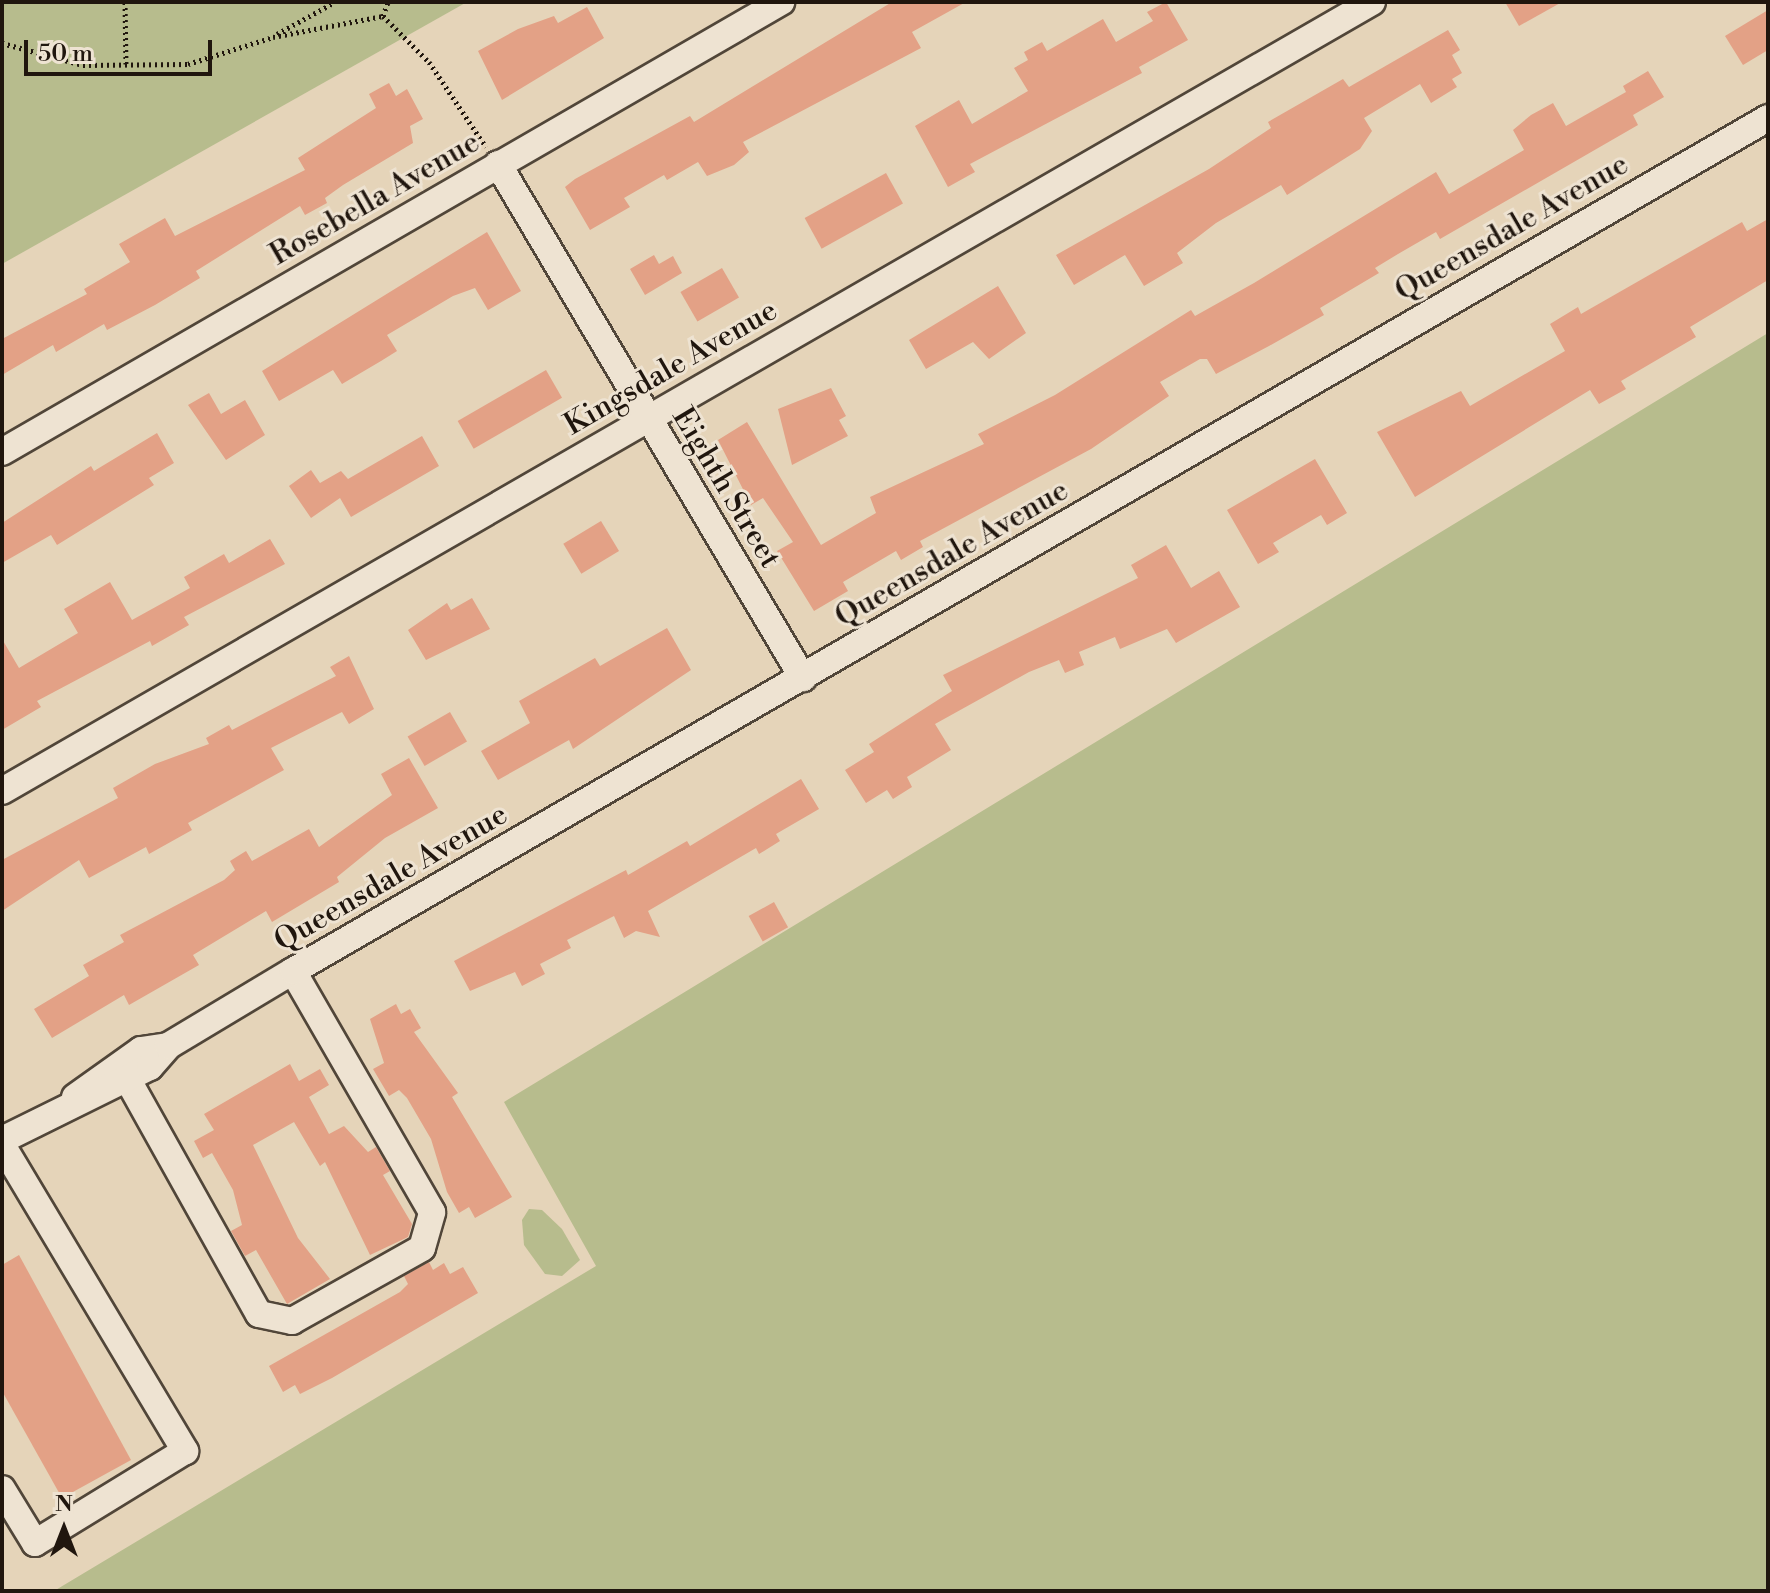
<!DOCTYPE html>
<html>
<head>
<meta charset="utf-8">
<style>
  body { margin:0 }
  #map { position:relative; width:1770px; height:1593px; overflow:hidden; background:#e5d4b9; font-family:"Libre Bodoni",serif }
  div>[style] { position:absolute }
  [style*='--x'] { left:calc(var(--x)*1px); top:calc(var(--y)*1px); width:calc(var(--w)*1px); rotate:calc(var(--a)*1deg) }
  .green>* { inset:0; background:#b7bc8d }
  .building>* { inset:0; background:#e3a186; transform-origin:0 0 }
  .path>* { height:5px; margin-top:-2.5px; transform-origin:0; background:repeating-linear-gradient(90deg,#20160e 0 2px,transparent 0 6px) }
  .roads { filter:drop-shadow(2px 0 #514639) drop-shadow(-2px 0 #514639) drop-shadow(0 2px #514639) drop-shadow(0 -2px #514639) }
  .minor>* { height:26px; margin:-13px; padding:0 13px; transform-origin:13px; border-radius:13px; background:#eee3d2 }
  span { translate:-50% -50%; white-space:nowrap; text-align:center; line-height:1.15; -webkit-text-stroke:6px #eee3d2; paint-order:stroke }
  .street-label { font-size:30px; color:#20160e }
  .frame { position:absolute; inset:0; border:4px solid #20160e; pointer-events:none }
  .north { position:absolute; left:24px; top:1489px; width:80px; height:80px; -webkit-text-stroke:6px #eee3d2; paint-order:stroke; rotate:0deg; font-size:22px; font-weight:700; line-height:32px; text-align:center; color:#20160e }
  .north::after { content:''; display:block; margin:auto; width:28px; height:36px; background:#20160e; clip-path:polygon(50% 0,100% 100%,50% 72%,0 100%) }
  .scale { position:absolute; left:24px; top:40px; width:188px; height:36px; box-sizing:border-box; border:4px solid #20160e; border-top:0; padding-left:10px; font-size:24px; line-height:28px; white-space:nowrap; color:#20160e; -webkit-text-stroke:6px #eee3d2; paint-order:stroke }
</style>
</head>
<body>
<div id="map">
  <div class="green">
    <div style="clip-path:polygon(2px 2px,467px 2px,2px 264px)"></div>
    <div style="clip-path:polygon(1768px 333px,1768px 1591px,54px 1591px,596px 1266px,504px 1102px)"></div>
    <div style="clip-path:polygon(529px 1209px,542px 1210px,562px 1229px,580px 1260px,562px 1276px,545px 1274px,524px 1245px,522px 1220px)"></div>
  </div>
  <div class="building">
    <div style="clip-path:polygon(892px 2px,966px 2px,912px 32px,921px 48px,743px 142px,749px 152px,734px 165px,707px 176px,698px 162px,667px 180px,664px 175px,624px 198px,630px 207px,590px 230px,565px 187px,575px 179px,690px 116px,694px 122px)"></div>
    <div style="clip-path:polygon(1166px 2px,1188px 40px,1139px 67px,1142px 73px,970px 164px,975px 172px,948px 187px,915px 126px,959px 100px,972px 124px,1028px 91px,1014px 68px,1028px 60px,1024px 52px,1042px 42px,1047px 51px,1103px 19px,1116px 42px,1153px 21px,1147px 12px)"></div>
    <div style="clip-path:polygon(1505px 2px,1562px 2px,1519px 26px)"></div>
    <div style="clip-path:polygon(587px 7px,604px 38px,502px 100px,478px 51px,518px 29px,554px 16px,558px 23px)"></div>
    <div style="clip-path:polygon(1768px 10px,1768px 50px,1743px 65px,1725px 36px)"></div>
    <div style="clip-path:polygon(1448px 30px,1460px 50px,1452px 55px,1462px 73px,1452px 79px,1457px 87px,1431px 103px,1420px 84px,1364px 118px,1372px 131px,1360px 149px,1287px 195px,1281px 185px,1216px 223px,1177px 253px,1183px 263px,1144px 286px,1125px 255px,1074px 285px,1056px 255px,1209px 169px,1271px 128px,1268px 122px,1343px 79px,1349px 87px)"></div>
    <div style="clip-path:polygon(1648px 71px,1664px 97px,1633px 115px,1638px 125px,1440px 239px,1436px 232px,1398px 254px,1375px 268px,1379px 273px,1320px 308px,1324px 315px,1269px 346px,1216px 374px,1207px 359px,1200px 359px,1160px 382px,1169px 396px,1091px 449px,920px 541px,923px 547px,901px 560px,896px 551px,843px 582px,848px 591px,814px 611px,777px 551px,793px 542px,763px 498px,751px 505px,718px 440px,747px 422px,821px 545px,876px 513px,870px 497px,984px 444px,978px 434px,1055px 395px,1191px 310px,1195px 316px,1254px 283px,1436px 172px,1449px 194px,1524px 150px,1513px 130px,1531px 115px,1553px 103px,1566px 126px,1626px 92px,1623px 86px)"></div>
    <div style="clip-path:polygon(389px 83px,396px 96px,407px 89px,423px 119px,410px 126px,413px 143px,343px 185px,325px 198px,327px 203px,305px 215px,300px 206px,196px 271px,200px 278px,155px 305px,107px 330px,104px 324px,56px 352px,53px 345px,2px 375px,2px 339px,87px 294px,84px 289px,130px 262px,119px 244px,165px 218px,175px 236px,305px 170px,298px 158px,376px 108px,369px 94px)"></div>
    <div style="left:886px;top:173px;width:35px;height:93px;rotate:61deg"></div>
    <div style="clip-path:polygon(1768px 219px,1768px 280px,1690px 327px,1696px 337px,1621px 381px,1626px 389px,1599px 404px,1590px 390px,1415px 497px,1377px 432px,1461px 391px,1470px 406px,1565px 351px,1550px 324px,1578px 307px,1581px 314px,1742px 222px,1747px 231px)"></div>
    <div style="clip-path:polygon(487px 232px,521px 291px,488px 310px,475px 288px,453px 296px,387px 335px,397px 351px,381px 361px,342px 384px,333px 370px,279px 401px,262px 371px)"></div>
    <div style="clip-path:polygon(654px 255px,659px 264px,673px 256px,682px 273px,645px 295px,630px 269px)"></div>
    <div style="left:722px;top:268px;width:34px;height:48px;rotate:60deg"></div>
    <div style="clip-path:polygon(998px 286px,1026px 333px,989px 359px,973px 342px,926px 369px,909px 340px)"></div>
    <div style="left:546px;top:370px;width:32px;height:102px;rotate:60deg"></div>
    <div style="clip-path:polygon(831px 388px,846px 416px,839px 420px,848px 436px,792px 465px,778px 409px)"></div>
    <div style="clip-path:polygon(209px 393px,221px 414px,245px 400px,265px 435px,226px 460px,188px 405px)"></div>
    <div style="clip-path:polygon(157px 433px,174px 463px,149px 478px,154px 485px,57px 545px,51px 535px,2px 563px,2px 523px,91px 466px,94px 471px)"></div>
    <div style="clip-path:polygon(422px 436px,439px 466px,351px 517px,340px 498px,311px 518px,289px 486px,311px 470px,320px 483px,341px 471px,348px 479px)"></div>
    <div style="clip-path:polygon(1315px 459px,1347px 513px,1327px 525px,1321px 515px,1273px 543px,1279px 552px,1258px 564px,1227px 510px)"></div>
    <div style="left:601px;top:521px;width:35px;height:44px;rotate:59deg"></div>
    <div style="clip-path:polygon(270px 539px,285px 564px,184px 617px,189px 625px,152px 646px,150px 641px,37px 701px,41px 707px,2px 730px,2px 639px,19px 668px,78px 633px,64px 609px,110px 582px,132px 620px,190px 588px,184px 577px,224px 554px,229px 563px)"></div>
    <div style="clip-path:polygon(1166px 545px,1191px 588px,1219px 571px,1240px 607px,1176px 643px,1167px 629px,1120px 649px,1115px 637px,1079px 652px,1084px 665px,1065px 673px,1059px 660px,1029px 672px,935px 724px,951px 750px,907px 777px,912px 787px,893px 799px,887px 790px,866px 803px,845px 770px,874px 752px,869px 744px,952px 691px,943px 675px,1138px 578px,1131px 565px)"></div>
    <div style="clip-path:polygon(472px 598px,490px 629px,426px 660px,408px 630px,447px 603px,451px 610px)"></div>
    <div style="clip-path:polygon(667px 628px,691px 670px,573px 749px,569px 740px,498px 780px,481px 751px,530px 723px,519px 701px,595px 658px,600px 666px)"></div>
    <div style="clip-path:polygon(349px 656px,374px 709px,349px 724px,342px 712px,271px 748px,284px 770px,188px 823px,192px 830px,149px 854px,146px 847px,89px 878px,79px 860px,2px 911px,2px 860px,118px 798px,113px 788px,155px 764px,209px 744px,206px 738px,229px 725px,232px 730px,336px 676px,330px 667px)"></div>
    <div style="left:450px;top:712px;width:34px;height:49px;rotate:60deg"></div>
    <div style="clip-path:polygon(409px 758px,438px 808px,385px 838px,337px 877px,339px 882px,272px 922px,266px 911px,193px 955px,199px 965px,129px 1005px,124px 995px,52px 1038px,34px 1009px,89px 976px,83px 965px,124px 942px,120px 935px,224px 880px,235px 870px,230px 861px,246px 851px,252px 861px,309px 829px,319px 847px,392px 795px,381px 774px)"></div>
    <div style="clip-path:polygon(801px 779px,819px 809px,776px 834px,780px 841px,759px 854px,756px 848px,648px 911px,660px 937px,636px 931px,624px 938px,614px 916px,567px 940px,571px 948px,540px 964px,545px 974px,522px 986px,515px 972px,470px 991px,454px 961px,626px 870px,628px 875px,687px 841px,690px 846px)"></div>
    <div style="left:774px;top:902px;width:29px;height:29px;rotate:61deg"></div>
    <div style="clip-path:polygon(396px 1004px,401px 1014px,410px 1009px,421px 1028px,414px 1032px,458px 1093px,452px 1097px,512px 1197px,475px 1218px,469px 1207px,459px 1213px,447px 1192px,431px 1139px,407px 1098px,399px 1090px,389px 1096px,373px 1069px,384px 1063px,370px 1019px)"></div>
    <div style="clip-path:polygon(290px 1064px,299px 1081px,320px 1069px,329px 1085px,309px 1097px,329px 1134px,344px 1126px,368px 1152px,376px 1147px,390px 1171px,383px 1175px,412px 1224px,408px 1237px,370px 1255px,325px 1162px,320px 1166px,294px 1122px,253px 1145px,298px 1238px,330px 1279px,287px 1304px,256px 1250px,245px 1256px,231px 1231px,242px 1225px,233px 1190px,212px 1153px,203px 1158px,194px 1141px,214px 1130px,204px 1114px)"></div>
    <div style="clip-path:polygon(19px 1255px,131px 1460px,62px 1498px,2px 1391px,2px 1265px)"></div>
    <div style="clip-path:polygon(429px 1262px,433px 1270px,444px 1263px,450px 1274px,463px 1267px,478px 1293px,332px 1378px,300px 1394px,295px 1385px,283px 1392px,269px 1366px,400px 1292px,408px 1284px,404px 1276px)"></div>
  </div>
  <div class="path">
    <div style="--x:125;--y:2;--w:62;--a:89.1"></div>
    <div style="--x:383;--y:16;--w:65;--a:45"></div>
    <div style="--x:429;--y:62;--w:102;--a:56.2"></div>
    <div style="--x:383;--y:16;--w:15;--a:-70"></div>
    <div style="--x:277;--y:34;--w:66;--a:-28.9"></div>
    <div style="--x:2;--y:43;--w:84;--a:15.2"></div>
    <div style="--x:83;--y:65;--w:105;--a:-0.5"></div>
    <div style="--x:188;--y:64;--w:89;--a:-17.6"></div>
    <div style="--x:273;--y:37;--w:112;--a:-10.8"></div>
  </div>
  <div class="roads">
    <div class="minor">
      <div style="--x:498;--y:164;--w:598;--a:59.32"></div>
      <div style="--x:2;--y:452;--w:900;--a:-30.01"></div>
      <div style="--x:2;--y:791;--w:1581;--a:-29.94"></div>
      <div style="--x:128;--y:1080;--w:268;--a:60.8"></div>
      <div style="--x:259;--y:1314;--w:34;--a:12"></div>
      <div style="--x:292;--y:1321;--w:149;--a:-29.3"></div>
      <div style="--x:422;--y:1248;--w:37;--a:-74"></div>
      <div style="--x:432;--y:1212;--w:278;--a:-120"></div>
      <div style="--x:75;--y:1097;--w:81;--a:-35.5"></div>
      <div style="--x:141;--y:1050;--w:27;--a:-8"></div>
      <div style="--x:2;--y:1140;--w:165;--a:-26.3"></div>
      <div style="--x:150;--y:1067;--w:28;--a:-49"></div>
      <div style="--x:168;--y:1046;--w:146;--a:-31"></div>
      <div style="--x:293;--y:971;--w:1704;--a:-30.04"></div>
      <div style="--x:2;--y:1145;--w:357;--a:59.1"></div>
      <div style="--x:185;--y:1451;--w:176;--a:148.5"></div>
      <div style="--x:35;--y:1543;--w:63;--a:-121.4"></div>
    </div>
  </div>
  <div class="street-label">
    <span style="left:375px;top:199px;rotate:-30deg">Rosebella Avenue</span>
    <span style="left:1512px;top:228px;rotate:-30deg">Queensdale Avenue</span>
    <span style="left:671px;top:368px;rotate:-30deg">Kingsdale Avenue</span>
    <span style="left:726px;top:488px;rotate:59deg">Eighth Street</span>
    <span style="left:952px;top:554px;rotate:-30deg">Queensdale Avenue</span>
    <span style="left:391px;top:878px;rotate:-30deg">Queensdale Avenue</span>
  </div>
  <div class="frame"></div>
  <div class="north">N</div>
  <div class="scale">50 m</div>
</div>
</body>
</html>
